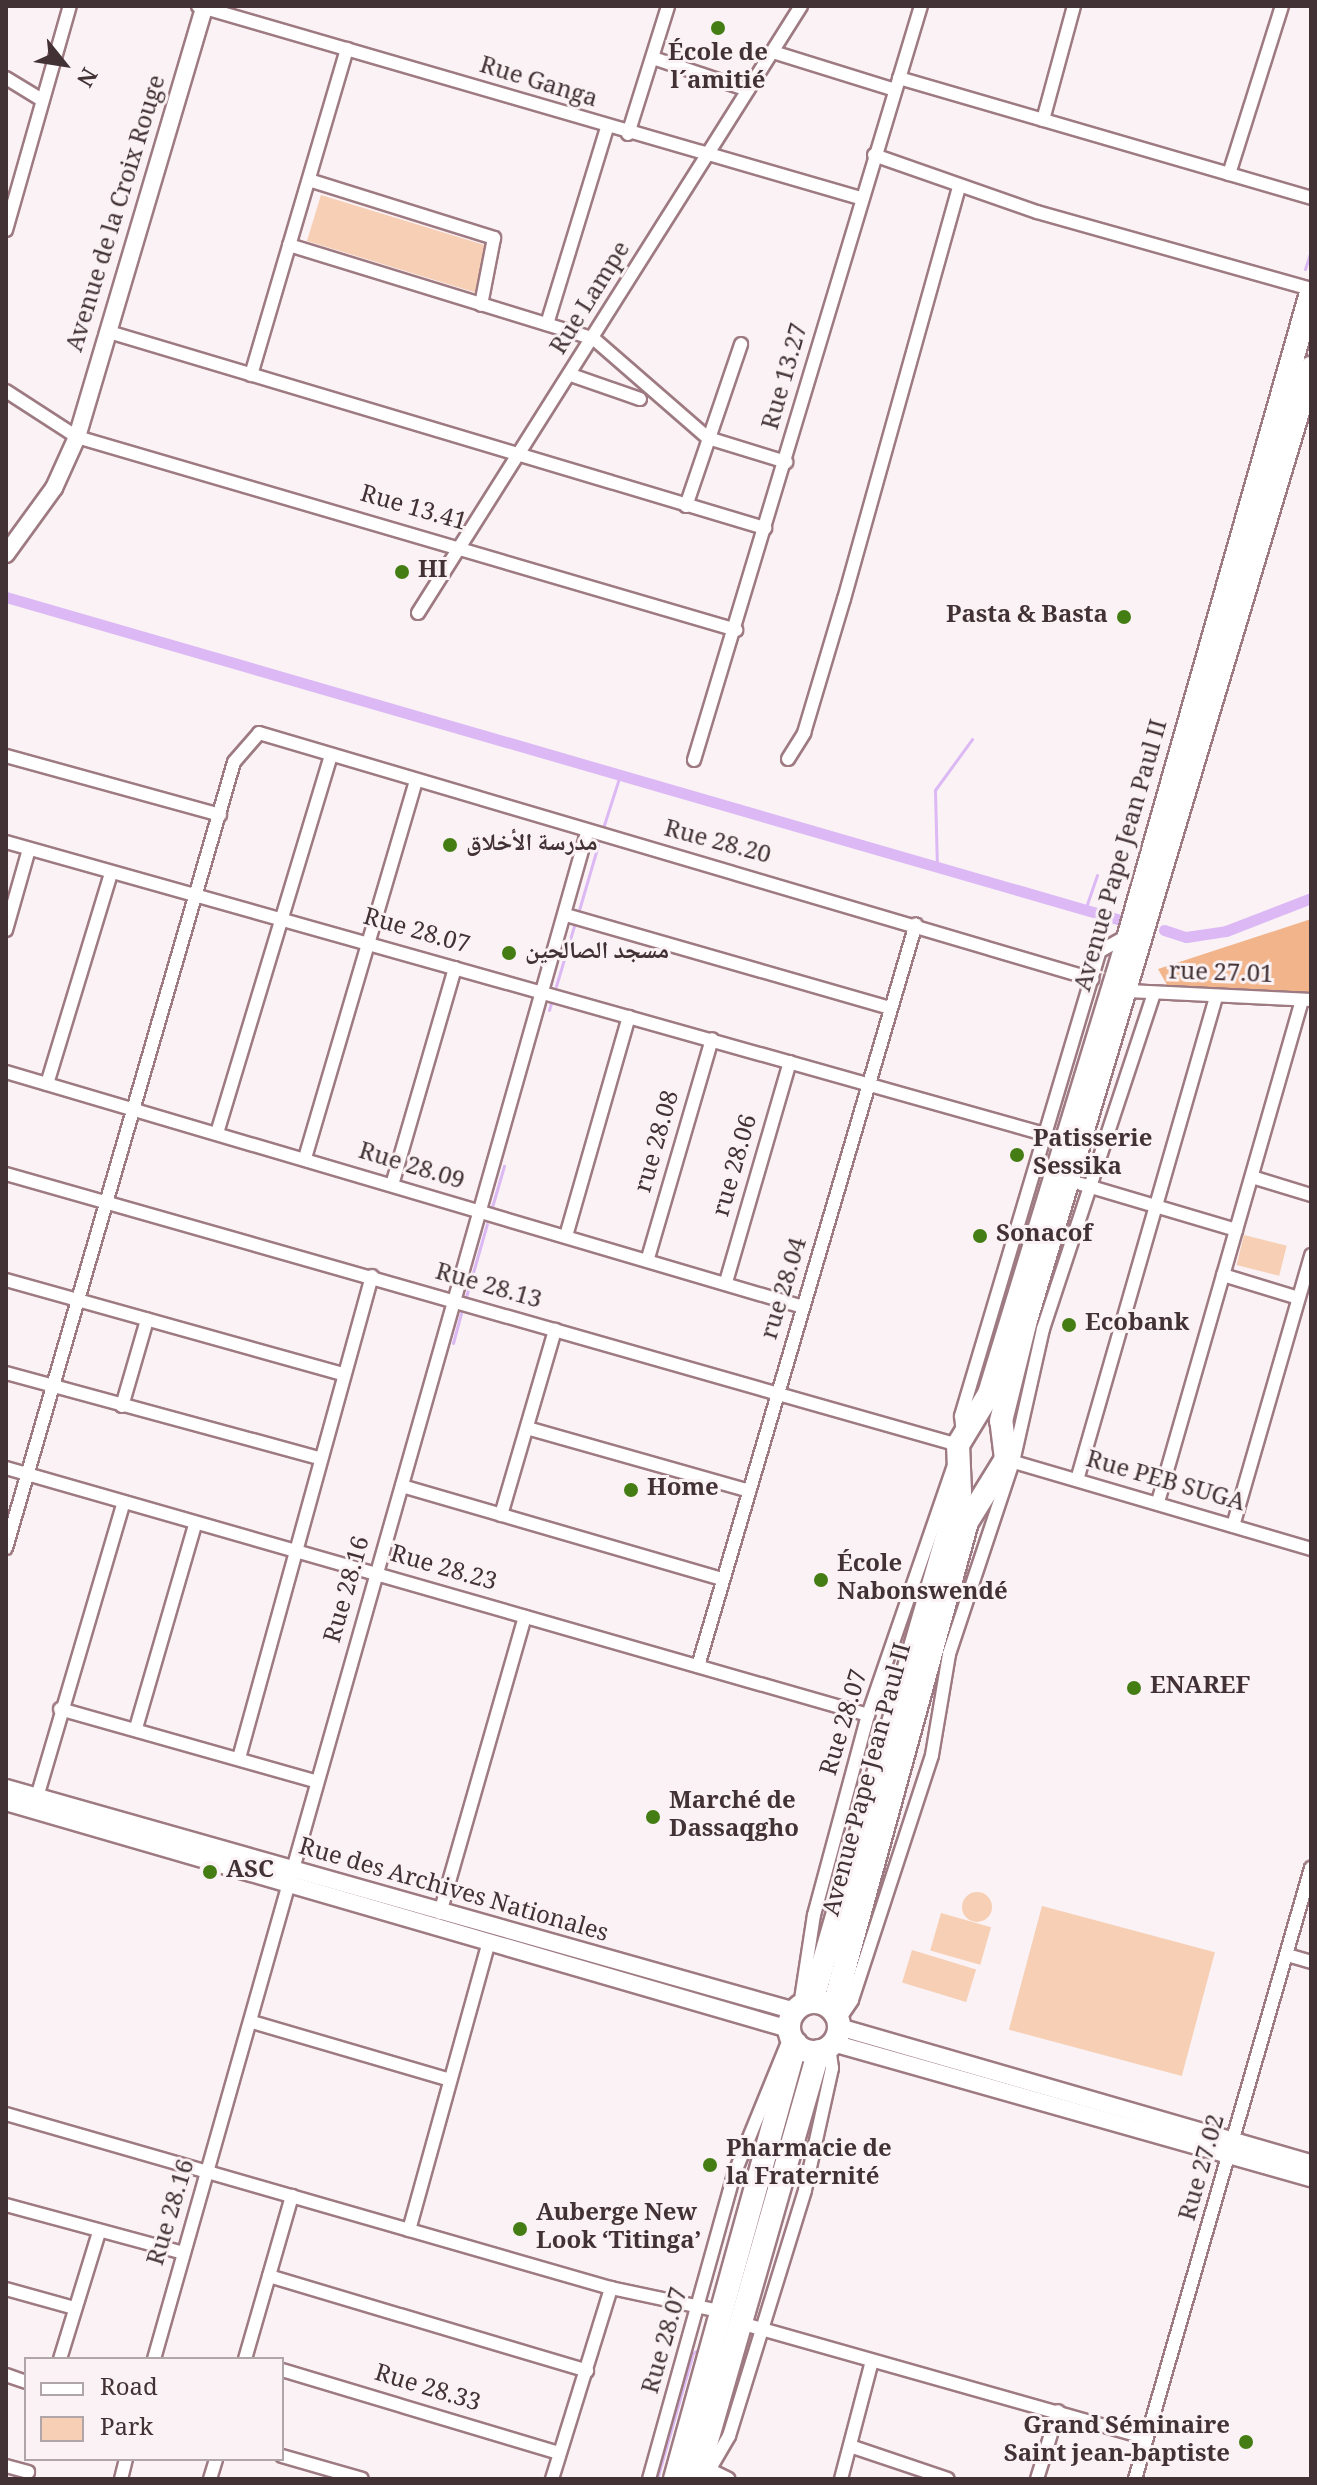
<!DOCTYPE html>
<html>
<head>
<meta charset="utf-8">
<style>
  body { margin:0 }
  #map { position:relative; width:1317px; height:2485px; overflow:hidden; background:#faf2f4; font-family:Georgia,"Noto Naskh Arabic",serif }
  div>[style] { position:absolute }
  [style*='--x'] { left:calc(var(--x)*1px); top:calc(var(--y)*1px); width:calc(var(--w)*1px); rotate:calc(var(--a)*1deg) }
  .green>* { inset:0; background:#f6cfb4; transform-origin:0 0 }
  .round { border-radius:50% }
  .forest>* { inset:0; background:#f2b58b }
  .stream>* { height:3px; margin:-1.5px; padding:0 1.5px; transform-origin:1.5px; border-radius:1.5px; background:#dcb9f5 }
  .canal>* { height:11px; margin:-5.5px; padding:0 5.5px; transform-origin:5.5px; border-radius:5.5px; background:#dcb9f5 }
  .roads { filter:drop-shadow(2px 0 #9e7a82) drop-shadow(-2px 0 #9e7a82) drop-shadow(0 2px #9e7a82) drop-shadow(0 -2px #9e7a82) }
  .street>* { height:12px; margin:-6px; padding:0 6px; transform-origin:6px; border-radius:6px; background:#fff }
  .secondary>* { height:16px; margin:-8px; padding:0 8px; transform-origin:8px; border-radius:8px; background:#fff }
  .highway>* { height:22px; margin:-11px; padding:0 11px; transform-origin:11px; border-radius:11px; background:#fff }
  .highway>.ring { margin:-11px; padding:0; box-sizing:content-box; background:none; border:22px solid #fff; border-radius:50% }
  .dots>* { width:22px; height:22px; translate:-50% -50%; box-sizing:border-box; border:4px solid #faf2f4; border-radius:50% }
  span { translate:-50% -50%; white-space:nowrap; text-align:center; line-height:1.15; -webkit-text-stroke:6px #faf2f4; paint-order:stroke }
  .poi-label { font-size:24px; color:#423236; font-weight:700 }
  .left { translate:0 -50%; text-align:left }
  .right { translate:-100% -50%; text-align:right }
  .street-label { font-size:24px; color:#423236 }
  .frame { position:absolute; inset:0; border:8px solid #423236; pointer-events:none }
  .legend { position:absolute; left:24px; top:2357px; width:260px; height:104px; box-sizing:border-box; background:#faf2f4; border:2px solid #b0a5a8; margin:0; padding:10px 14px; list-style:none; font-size:24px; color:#423236 }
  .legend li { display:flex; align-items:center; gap:16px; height:40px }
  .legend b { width:40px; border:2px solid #b0a5a8 }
  .north { position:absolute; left:24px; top:24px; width:80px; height:80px; -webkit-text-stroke:6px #faf2f4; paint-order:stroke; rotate:120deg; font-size:22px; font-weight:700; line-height:32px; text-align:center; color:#423236 }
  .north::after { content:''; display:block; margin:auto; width:28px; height:36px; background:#423236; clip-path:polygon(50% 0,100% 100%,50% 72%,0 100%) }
</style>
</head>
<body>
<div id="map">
  <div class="green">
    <div style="left:321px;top:195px;width:177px;height:48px;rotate:17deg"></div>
    <div style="left:1244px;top:1235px;width:44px;height:31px;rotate:14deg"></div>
    <div class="round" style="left:962px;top:1892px;width:30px;height:30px"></div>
    <div style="left:1042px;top:1906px;width:179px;height:128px;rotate:15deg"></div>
    <div style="left:941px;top:1913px;width:52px;height:39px;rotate:16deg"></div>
    <div style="left:912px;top:1950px;width:67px;height:34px;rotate:17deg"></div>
  </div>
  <div class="forest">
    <div style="clip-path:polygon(1311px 919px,1311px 994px,1170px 990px,1158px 969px)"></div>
  </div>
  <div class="stream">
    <div style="--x:1305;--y:269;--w:20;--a:-72"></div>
    <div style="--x:603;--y:828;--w:56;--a:-72.2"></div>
    <div style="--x:937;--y:868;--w:78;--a:-91.5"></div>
    <div style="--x:935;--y:790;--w:63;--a:-54"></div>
    <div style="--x:579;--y:910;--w:68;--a:-73.7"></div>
    <div style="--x:1085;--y:910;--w:37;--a:-71"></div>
    <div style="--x:556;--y:986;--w:63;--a:-73.3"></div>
    <div style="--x:549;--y:1010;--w:7;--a:-74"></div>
    <div style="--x:492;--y:1207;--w:43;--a:-73.7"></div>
    <div style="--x:466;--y:1297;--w:76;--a:-74"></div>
    <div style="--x:453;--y:1343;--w:31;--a:-75"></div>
    <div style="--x:657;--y:2479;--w:131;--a:-74.1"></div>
    <div style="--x:693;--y:2353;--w:9;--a:-32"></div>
  </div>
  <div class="canal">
    <div style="--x:6;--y:597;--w:1157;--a:16.16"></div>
    <div style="--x:1164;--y:930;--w:23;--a:18"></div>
    <div style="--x:1186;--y:937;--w:40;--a:-8.5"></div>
    <div style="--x:1226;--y:931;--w:91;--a:-21.2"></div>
  </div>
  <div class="roads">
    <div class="street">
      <div style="--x:198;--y:6;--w:689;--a:16.17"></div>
      <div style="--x:773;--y:52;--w:128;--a:17.3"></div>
      <div style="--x:653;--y:58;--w:100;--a:18.6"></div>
      <div style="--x:6;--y:78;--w:42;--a:31.4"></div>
      <div style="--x:899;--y:78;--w:429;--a:16.2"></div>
      <div style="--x:1043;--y:120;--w:118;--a:-74.8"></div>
      <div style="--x:628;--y:134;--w:134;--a:-72.6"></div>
      <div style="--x:874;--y:155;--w:173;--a:19.3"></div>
      <div style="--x:1037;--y:212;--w:285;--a:15.7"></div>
      <div style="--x:1229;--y:174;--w:176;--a:-72.5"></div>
      <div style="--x:309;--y:180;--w:194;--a:17.4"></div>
      <div style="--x:494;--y:238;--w:68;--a:101"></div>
      <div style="--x:6;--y:230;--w:233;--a:-74.1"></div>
      <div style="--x:289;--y:245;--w:319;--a:17.1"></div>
      <div style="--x:594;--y:339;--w:151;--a:41"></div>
      <div style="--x:708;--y:438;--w:82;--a:17.1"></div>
      <div style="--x:547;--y:324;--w:205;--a:-73"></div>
      <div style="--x:109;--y:332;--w:685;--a:16.64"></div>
      <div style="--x:251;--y:375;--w:340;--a:-73.6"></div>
      <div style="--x:571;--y:375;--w:73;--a:19.2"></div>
      <div style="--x:6;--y:391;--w:85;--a:32.9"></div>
      <div style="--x:77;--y:437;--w:687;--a:16.32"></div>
      <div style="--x:686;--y:506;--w:171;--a:-71.2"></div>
      <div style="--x:418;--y:613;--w:718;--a:-57.75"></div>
      <div style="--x:6;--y:756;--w:222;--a:15.4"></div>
      <div style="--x:788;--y:759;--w:31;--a:-58"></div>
      <div style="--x:804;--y:733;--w:140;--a:-73.4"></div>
      <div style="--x:844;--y:599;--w:429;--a:-74.4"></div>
      <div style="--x:694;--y:760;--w:787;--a:-73.25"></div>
      <div style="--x:6;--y:842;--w:1078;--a:15.71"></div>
      <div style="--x:566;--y:915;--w:338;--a:16"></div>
      <div style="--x:6;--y:930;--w:84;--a:-74.1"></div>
      <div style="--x:1129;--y:991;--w:182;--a:2.8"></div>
      <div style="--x:6;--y:1072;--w:831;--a:16.43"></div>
      <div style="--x:47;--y:1084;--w:220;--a:-73.1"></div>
      <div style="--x:217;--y:1133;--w:395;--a:-73.2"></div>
      <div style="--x:305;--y:1158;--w:394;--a:-73.6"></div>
      <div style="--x:6;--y:1174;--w:990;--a:15.89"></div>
      <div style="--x:1252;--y:1177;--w:62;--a:17"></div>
      <div style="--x:1081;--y:1184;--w:162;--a:16.5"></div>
      <div style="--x:392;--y:1185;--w:226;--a:-73.8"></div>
      <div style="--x:566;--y:1236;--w:228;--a:-74"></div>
      <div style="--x:648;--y:1258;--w:228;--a:-73.7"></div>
      <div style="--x:1223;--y:1275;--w:78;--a:17"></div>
      <div style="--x:6;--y:1280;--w:349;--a:15.6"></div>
      <div style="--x:726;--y:1282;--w:229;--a:-73.8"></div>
      <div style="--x:6;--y:1373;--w:324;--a:15.2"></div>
      <div style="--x:122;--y:1406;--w:90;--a:-73.8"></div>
      <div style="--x:527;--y:1428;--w:231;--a:15.8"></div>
      <div style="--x:963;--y:1434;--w:18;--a:-96"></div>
      <div style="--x:961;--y:1416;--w:485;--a:-73.4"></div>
      <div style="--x:1100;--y:951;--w:33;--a:-29"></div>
      <div style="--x:1007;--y:1460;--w:317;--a:16.3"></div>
      <div style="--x:6;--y:1468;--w:897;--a:15.99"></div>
      <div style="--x:1077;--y:1480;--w:503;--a:-73.94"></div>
      <div style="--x:402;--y:1486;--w:334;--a:16.2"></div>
      <div style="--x:1158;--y:1502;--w:522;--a:-73.99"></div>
      <div style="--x:501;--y:1515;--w:193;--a:-73.7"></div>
      <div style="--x:1233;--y:1526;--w:282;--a:-73.9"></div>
      <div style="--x:6;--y:1548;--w:818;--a:-73.82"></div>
      <div style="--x:234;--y:762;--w:38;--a:-49"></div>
      <div style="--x:259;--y:733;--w:869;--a:16.45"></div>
      <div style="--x:698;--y:1666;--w:773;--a:-73.63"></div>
      <div style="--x:60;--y:1709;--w:265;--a:15.8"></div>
      <div style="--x:136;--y:1728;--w:211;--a:-73.8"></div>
      <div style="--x:239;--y:1758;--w:500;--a:-74.57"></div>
      <div style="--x:37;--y:1797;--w:304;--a:-73.6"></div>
      <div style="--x:440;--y:1913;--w:308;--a:-74"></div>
      <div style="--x:1287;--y:1955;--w:25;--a:16"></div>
      <div style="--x:800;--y:2006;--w:92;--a:-81.3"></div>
      <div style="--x:814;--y:1915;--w:207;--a:-74.9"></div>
      <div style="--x:868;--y:1715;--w:271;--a:-71"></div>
      <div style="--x:838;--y:2021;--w:25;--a:-56"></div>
      <div style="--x:852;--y:2000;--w:258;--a:-71.9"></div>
      <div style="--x:932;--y:1755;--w:102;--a:-80.4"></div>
      <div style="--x:949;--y:1654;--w:202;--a:-71.6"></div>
      <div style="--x:1013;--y:1462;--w:136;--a:-77.3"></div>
      <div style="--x:1043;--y:1329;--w:353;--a:-71.7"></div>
      <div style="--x:252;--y:2022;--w:206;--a:16.3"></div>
      <div style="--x:6;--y:2114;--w:630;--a:16.05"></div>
      <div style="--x:611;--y:2288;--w:116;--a:12"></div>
      <div style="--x:6;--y:2205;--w:184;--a:15.1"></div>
      <div style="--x:409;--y:2230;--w:300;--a:-74.5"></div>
      <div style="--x:269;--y:2276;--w:332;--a:16.6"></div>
      <div style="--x:6;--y:2289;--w:71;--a:15.6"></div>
      <div style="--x:751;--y:2326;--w:411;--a:15.8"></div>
      <div style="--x:60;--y:2359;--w:133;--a:-72.9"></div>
      <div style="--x:154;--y:2359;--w:1586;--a:-74.16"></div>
      <div style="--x:245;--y:2359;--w:170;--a:-73.9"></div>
      <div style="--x:282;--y:2370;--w:289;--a:16.7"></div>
      <div style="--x:6;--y:2375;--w:21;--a:19"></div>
      <div style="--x:850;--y:2446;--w:103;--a:18.6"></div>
      <div style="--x:282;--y:2456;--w:83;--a:16"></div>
      <div style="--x:6;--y:2466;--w:23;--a:15"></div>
      <div style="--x:706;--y:2468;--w:25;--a:26"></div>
      <div style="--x:121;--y:2479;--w:21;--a:-76"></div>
      <div style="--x:210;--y:2479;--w:21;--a:-73"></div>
      <div style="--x:552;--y:2479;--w:200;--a:-72.8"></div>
      <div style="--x:649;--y:2479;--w:319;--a:-74.4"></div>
      <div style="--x:735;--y:2172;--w:148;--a:-67.8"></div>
      <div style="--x:704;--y:2479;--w:50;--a:-59.8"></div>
      <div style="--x:729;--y:2436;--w:257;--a:-72.8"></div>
      <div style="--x:805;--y:2190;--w:125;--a:-77.5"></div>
      <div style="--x:832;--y:2068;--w:21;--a:-98"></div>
      <div style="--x:841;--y:2479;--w:122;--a:-75.3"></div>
      <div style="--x:1037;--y:2479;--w:71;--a:-72.8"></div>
      <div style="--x:1135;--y:2479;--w:636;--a:-73.93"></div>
    </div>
    <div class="secondary">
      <div style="--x:6;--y:554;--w:82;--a:-54"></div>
      <div style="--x:54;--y:488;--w:56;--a:-65.7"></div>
      <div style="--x:77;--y:437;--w:450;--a:-73.5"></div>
      <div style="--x:6;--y:1788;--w:820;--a:15.78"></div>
      <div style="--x:6;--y:1802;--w:815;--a:16.17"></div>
      <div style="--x:839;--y:2027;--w:491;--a:16.1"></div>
      <div style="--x:833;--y:2043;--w:497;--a:15.8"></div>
    </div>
    <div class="highway">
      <div style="--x:812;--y:2002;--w:531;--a:-73.82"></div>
      <div style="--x:960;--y:1492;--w:47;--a:-92.4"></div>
      <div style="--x:958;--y:1445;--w:60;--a:-58.7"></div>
      <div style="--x:989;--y:1394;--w:480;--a:-73"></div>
      <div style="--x:1129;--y:935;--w:667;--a:-74.17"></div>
      <div class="ring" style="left:789px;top:2002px;width:28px;height:28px"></div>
      <div style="--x:833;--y:2010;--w:506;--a:-74.65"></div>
      <div style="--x:967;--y:1522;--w:74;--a:-58.2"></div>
      <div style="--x:1006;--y:1459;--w:38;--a:-97"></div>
      <div style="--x:1001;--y:1421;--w:104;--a:-76.1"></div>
      <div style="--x:1026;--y:1320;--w:994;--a:-73.33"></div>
      <div style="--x:675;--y:2479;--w:452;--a:-74.5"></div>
      <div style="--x:696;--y:2479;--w:445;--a:-74"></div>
    </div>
  </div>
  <div class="dots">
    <div style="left:718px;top:28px;background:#457d15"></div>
    <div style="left:402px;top:572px;background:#457d15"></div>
    <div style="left:1124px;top:617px;background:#457d15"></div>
    <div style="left:450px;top:845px;background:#457d15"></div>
    <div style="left:509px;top:953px;background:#457d15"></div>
    <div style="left:1017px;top:1155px;background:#457d15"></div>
    <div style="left:980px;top:1236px;background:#457d15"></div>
    <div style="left:1069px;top:1325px;background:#457d15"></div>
    <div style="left:631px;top:1490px;background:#457d15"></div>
    <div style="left:821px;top:1580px;background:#457d15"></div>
    <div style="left:1134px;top:1688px;background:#457d15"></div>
    <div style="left:653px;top:1817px;background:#457d15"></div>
    <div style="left:210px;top:1872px;background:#457d15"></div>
    <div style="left:710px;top:2165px;background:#457d15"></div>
    <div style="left:520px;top:2229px;background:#457d15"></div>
    <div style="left:1246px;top:2442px;background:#457d15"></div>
  </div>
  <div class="poi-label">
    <span style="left:718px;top:69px">École de<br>l´amitié</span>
    <span class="left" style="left:418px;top:572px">HI</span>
    <span class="right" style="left:1108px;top:617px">Pasta &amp; Basta</span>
    <span class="left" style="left:466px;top:845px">مدرسة الأخلاق</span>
    <span class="left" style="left:525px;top:953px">مسجد الصالحين</span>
    <span class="left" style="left:1033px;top:1155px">Patisserie<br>Sessika</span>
    <span class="left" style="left:996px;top:1236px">Sonacof</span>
    <span class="left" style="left:1085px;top:1325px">Ecobank</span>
    <span class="left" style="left:647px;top:1490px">Home</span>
    <span class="left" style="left:837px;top:1580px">École<br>Nabonswendé</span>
    <span class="left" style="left:1150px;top:1688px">ENAREF</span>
    <span class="left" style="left:669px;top:1817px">Marché de<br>Dassaqgho</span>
    <span class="left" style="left:226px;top:1872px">ASC</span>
    <span class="left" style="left:726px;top:2165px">Pharmacie de<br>la Fraternité</span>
    <span class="left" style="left:536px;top:2229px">Auberge New<br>Look ‘Titinga’</span>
    <span class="right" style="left:1230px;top:2442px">Grand Séminaire<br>Saint jean-baptiste</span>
  </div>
  <div class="street-label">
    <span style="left:538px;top:84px;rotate:17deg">Rue Ganga</span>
    <span style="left:118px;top:214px;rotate:-73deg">Avenue de la Croix Rouge</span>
    <span style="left:592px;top:299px;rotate:-58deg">Rue Lampe</span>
    <span style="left:787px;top:377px;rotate:-74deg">Rue 13.27</span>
    <span style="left:413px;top:510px;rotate:16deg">Rue 13.41</span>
    <span style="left:717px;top:844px;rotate:15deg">Rue 28.20</span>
    <span style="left:1123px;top:856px;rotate:-74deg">Avenue Pape Jean Paul II</span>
    <span style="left:416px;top:933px;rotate:16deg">Rue 28.07</span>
    <span style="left:1221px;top:975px;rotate:2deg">rue 27.01</span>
    <span style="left:659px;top:1142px;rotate:-74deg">rue 28.08</span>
    <span style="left:737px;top:1166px;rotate:-74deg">rue 28.06</span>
    <span style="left:411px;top:1168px;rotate:17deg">Rue 28.09</span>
    <span style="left:488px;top:1288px;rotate:16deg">Rue 28.13</span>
    <span style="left:786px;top:1289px;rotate:-73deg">rue 28.04</span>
    <span style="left:1165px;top:1483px;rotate:16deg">Rue PEB SUGA</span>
    <span style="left:443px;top:1570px;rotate:16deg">Rue 28.23</span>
    <span style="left:349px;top:1590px;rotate:-74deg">Rue 28.16</span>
    <span style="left:846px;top:1723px;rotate:-73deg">Rue 28.07</span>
    <span style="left:869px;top:1780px;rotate:-75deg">Avenue Pape Jean Paul II</span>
    <span style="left:453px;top:1892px;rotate:16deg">Rue des Archives Nationales</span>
    <span style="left:1204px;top:2168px;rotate:-74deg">Rue 27.02</span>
    <span style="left:173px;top:2213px;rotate:-73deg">Rue 28.16</span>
    <span style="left:667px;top:2341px;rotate:-74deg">Rue 28.07</span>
    <span style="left:427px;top:2390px;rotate:17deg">Rue 28.33</span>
  </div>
  <div class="frame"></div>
  <ul class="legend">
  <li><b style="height:10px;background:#fff"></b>Road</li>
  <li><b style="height:22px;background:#f6cfb4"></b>Park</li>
  </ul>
  <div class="north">N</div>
</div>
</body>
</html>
